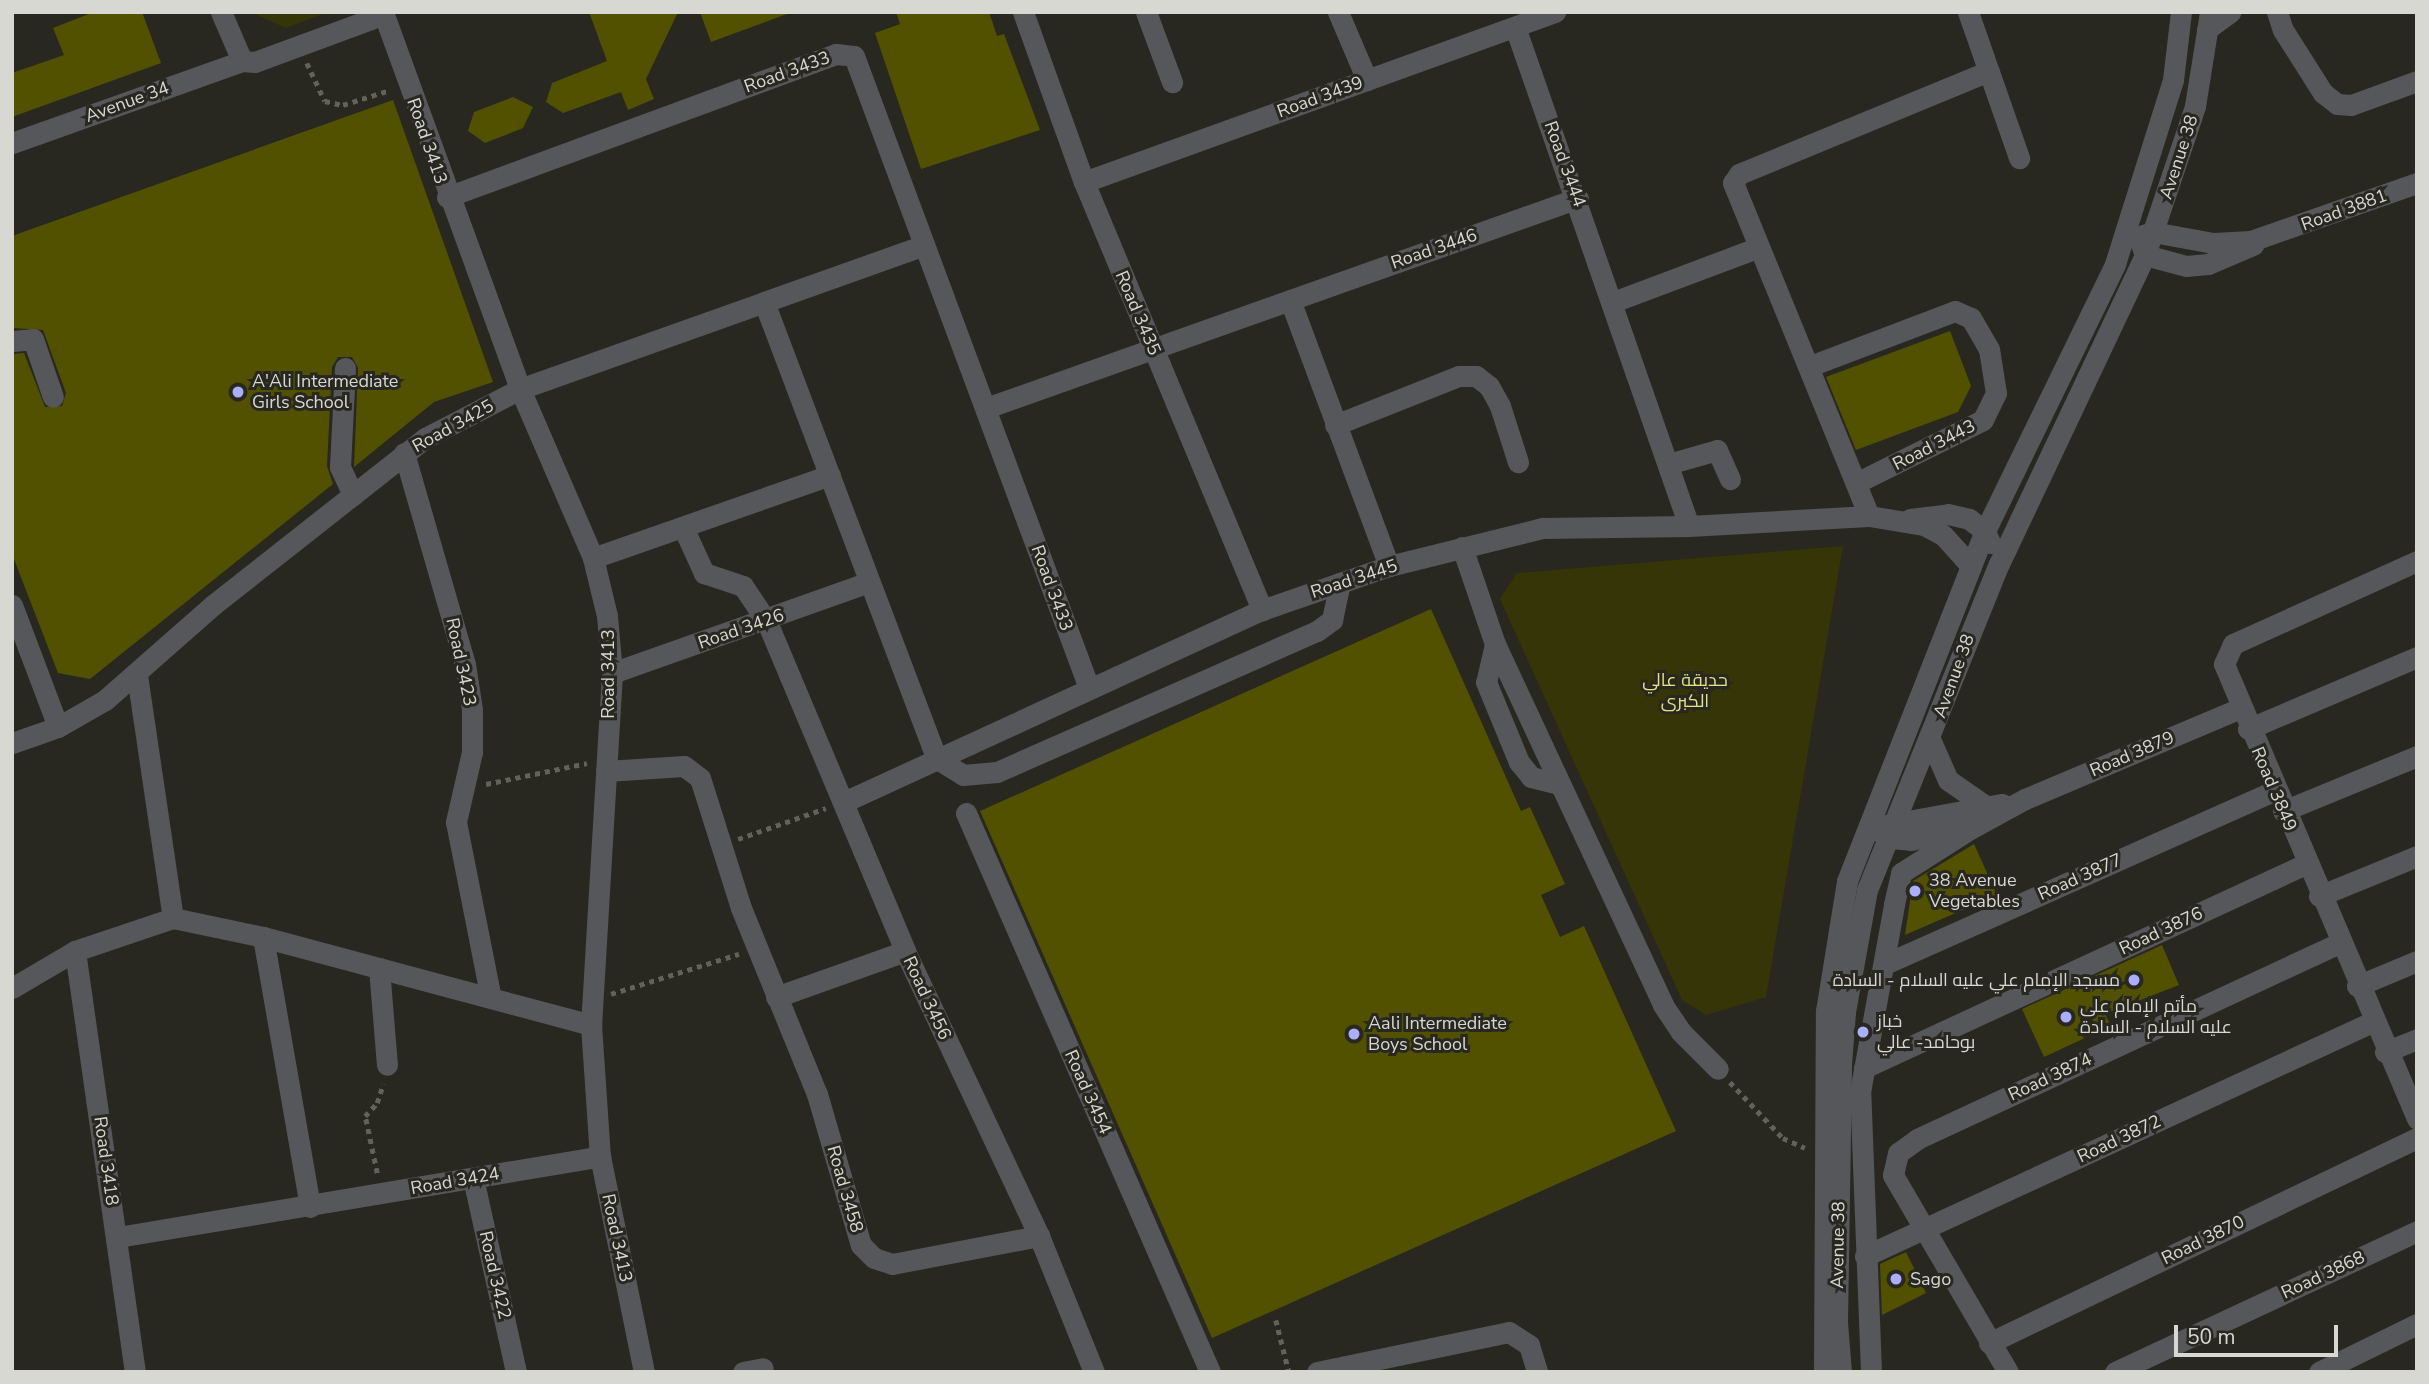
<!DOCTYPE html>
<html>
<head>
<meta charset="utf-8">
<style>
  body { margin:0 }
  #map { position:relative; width:2429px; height:1384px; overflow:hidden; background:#282820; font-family:"Nunito Sans",Cairo,sans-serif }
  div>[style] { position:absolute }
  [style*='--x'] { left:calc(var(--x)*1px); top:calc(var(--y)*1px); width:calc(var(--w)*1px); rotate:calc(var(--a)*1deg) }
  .green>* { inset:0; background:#353508 }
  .building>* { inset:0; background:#515100 }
  .path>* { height:4.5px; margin-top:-2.25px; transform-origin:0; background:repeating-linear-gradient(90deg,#62625b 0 5px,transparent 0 10px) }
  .minor>* { height:21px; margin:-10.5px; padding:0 10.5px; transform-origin:10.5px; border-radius:10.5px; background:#56575b }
  .dots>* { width:19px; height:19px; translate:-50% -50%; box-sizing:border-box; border:4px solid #282820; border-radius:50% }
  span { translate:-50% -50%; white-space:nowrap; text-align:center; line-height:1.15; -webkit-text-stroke:6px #282820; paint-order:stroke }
  .street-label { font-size:18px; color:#d8d8d3 }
  .poi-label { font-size:18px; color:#d8d8d3 }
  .left { translate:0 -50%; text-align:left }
  .right { translate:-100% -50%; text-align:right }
  .park-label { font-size:18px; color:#e1e381 }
  .frame { position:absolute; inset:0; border:14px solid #d8d8d3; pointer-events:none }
  .scale { position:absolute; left:2174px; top:1325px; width:164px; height:32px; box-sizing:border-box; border:4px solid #d8d8d3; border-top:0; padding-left:9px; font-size:21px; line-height:24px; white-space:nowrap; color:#d8d8d3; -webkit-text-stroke:5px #282820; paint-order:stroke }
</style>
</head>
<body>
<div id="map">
  <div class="green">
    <div style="clip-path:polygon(250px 12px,328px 12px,286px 28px)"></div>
    <div style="clip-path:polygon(1843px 546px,1766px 997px,1706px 1015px,1682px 1000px,1500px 599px,1517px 573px)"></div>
  </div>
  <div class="building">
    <div style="clip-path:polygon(94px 12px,142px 12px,161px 63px,12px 117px,12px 73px,64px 55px,53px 28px)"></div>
    <div style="clip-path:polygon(589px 12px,678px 12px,646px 79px,654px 99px,628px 110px,621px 92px,563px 113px,546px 102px,552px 83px,607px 61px)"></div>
    <div style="clip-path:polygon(700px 12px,787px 12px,787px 14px,711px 42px)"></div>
    <div style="clip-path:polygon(896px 12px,989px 12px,997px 36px,1004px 34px,1040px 130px,921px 169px,875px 33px,900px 24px)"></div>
    <div style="clip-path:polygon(513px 97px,533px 107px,523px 128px,485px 143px,468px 131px,474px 112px)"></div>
    <div style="clip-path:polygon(393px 100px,493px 382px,434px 402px,354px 467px,358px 368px,352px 357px,338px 357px,332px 367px,327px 466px,333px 484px,90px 679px,58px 673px,12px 554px,12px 354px,24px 353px,45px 407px,62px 406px,66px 393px,43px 330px,12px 328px,12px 236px)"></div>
    <div style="clip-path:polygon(1950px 331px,1971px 386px,1958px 412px,1856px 450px,1826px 377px)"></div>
    <div style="clip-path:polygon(1431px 609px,1521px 811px,1530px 807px,1565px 884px,1541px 895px,1560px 937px,1584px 926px,1676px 1131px,1212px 1338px,980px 811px)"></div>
    <div style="clip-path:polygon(1974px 844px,1997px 895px,1905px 935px,1913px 881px)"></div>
    <div style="clip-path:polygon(2162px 945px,2179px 985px,2105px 1014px,2111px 1026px,2044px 1057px,2022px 1009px)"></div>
    <div style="clip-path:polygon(1906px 1252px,1926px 1293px,1882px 1315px,1880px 1264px)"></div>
  </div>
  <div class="path">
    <div style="--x:307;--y:63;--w:42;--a:64.7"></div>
    <div style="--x:325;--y:101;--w:18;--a:13"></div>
    <div style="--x:343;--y:105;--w:49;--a:-17.7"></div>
    <div style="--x:486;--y:784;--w:103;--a:-11.7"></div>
    <div style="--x:738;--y:839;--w:93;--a:-19.4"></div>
    <div style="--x:611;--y:994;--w:134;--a:-17.4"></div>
    <div style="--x:1730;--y:1082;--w:77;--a:46.6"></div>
    <div style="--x:1783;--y:1138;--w:24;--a:24"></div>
    <div style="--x:377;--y:1173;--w:58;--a:-101.9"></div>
    <div style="--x:365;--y:1116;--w:18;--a:-47"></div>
    <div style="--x:377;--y:1103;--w:20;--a:-72"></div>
    <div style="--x:1276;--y:1320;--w:54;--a:76"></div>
  </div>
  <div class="minor">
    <div style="--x:221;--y:12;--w:53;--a:66.8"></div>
    <div style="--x:383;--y:12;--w:401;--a:70"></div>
    <div style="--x:520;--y:389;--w:184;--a:66.6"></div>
    <div style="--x:593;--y:558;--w:60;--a:76.4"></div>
    <div style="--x:607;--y:616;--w:57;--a:85"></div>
    <div style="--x:612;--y:673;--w:353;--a:93.4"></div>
    <div style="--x:591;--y:1025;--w:131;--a:86.1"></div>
    <div style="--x:600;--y:1156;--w:220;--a:78.5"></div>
    <div style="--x:1023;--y:12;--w:181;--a:70.3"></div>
    <div style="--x:1084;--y:182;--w:464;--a:67.4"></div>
    <div style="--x:1146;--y:12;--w:75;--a:69.6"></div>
    <div style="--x:1338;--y:12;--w:74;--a:66.9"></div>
    <div style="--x:1968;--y:12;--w:155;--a:70.7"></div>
    <div style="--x:2277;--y:12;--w:19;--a:72"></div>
    <div style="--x:2283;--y:30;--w:75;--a:57.6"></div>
    <div style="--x:2323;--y:93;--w:18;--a:38"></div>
    <div style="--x:2337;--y:104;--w:14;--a:4"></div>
    <div style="--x:2351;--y:105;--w:70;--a:-20"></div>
    <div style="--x:1515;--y:27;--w:528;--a:70.78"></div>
    <div style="--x:2207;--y:29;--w:29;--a:-36"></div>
    <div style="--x:12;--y:143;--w:244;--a:-19.6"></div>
    <div style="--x:242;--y:61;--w:13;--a:4"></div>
    <div style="--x:255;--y:62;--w:124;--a:-20.3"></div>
    <div style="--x:371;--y:19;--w:10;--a:-45"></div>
    <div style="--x:1084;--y:182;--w:501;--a:-19.85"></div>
    <div style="--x:447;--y:197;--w:414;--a:-20.2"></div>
    <div style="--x:836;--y:54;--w:18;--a:6"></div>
    <div style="--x:854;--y:56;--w:674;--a:69.6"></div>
    <div style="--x:2140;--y:236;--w:14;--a:-17"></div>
    <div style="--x:2153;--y:232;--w:61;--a:10.4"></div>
    <div style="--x:2213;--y:243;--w:38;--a:-3"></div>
    <div style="--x:2251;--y:241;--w:176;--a:-19.3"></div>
    <div style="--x:2141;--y:244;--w:12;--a:70"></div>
    <div style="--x:2145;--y:255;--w:42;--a:15"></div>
    <div style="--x:2186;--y:266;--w:22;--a:-5"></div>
    <div style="--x:2208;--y:264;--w:49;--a:-22.9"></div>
    <div style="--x:1290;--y:300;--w:284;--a:69.6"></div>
    <div style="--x:764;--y:302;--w:487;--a:69.3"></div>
    <div style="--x:936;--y:758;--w:32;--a:32"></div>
    <div style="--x:963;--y:775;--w:34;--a:-5"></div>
    <div style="--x:997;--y:772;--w:350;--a:-23.8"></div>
    <div style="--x:1317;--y:631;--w:19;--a:-36"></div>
    <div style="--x:1332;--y:620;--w:38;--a:-78"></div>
    <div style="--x:1613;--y:302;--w:156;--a:-20.6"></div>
    <div style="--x:12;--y:341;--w:21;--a:-5"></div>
    <div style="--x:33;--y:339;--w:61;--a:71"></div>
    <div style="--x:1810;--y:366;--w:155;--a:-20.8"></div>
    <div style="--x:1955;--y:311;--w:17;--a:24"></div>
    <div style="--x:1971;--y:318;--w:36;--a:60"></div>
    <div style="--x:1989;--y:349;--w:45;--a:81"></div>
    <div style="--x:1996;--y:393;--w:30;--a:116"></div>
    <div style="--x:1983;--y:420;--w:142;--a:153.6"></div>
    <div style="--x:345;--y:368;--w:99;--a:92.9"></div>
    <div style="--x:340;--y:467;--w:31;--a:65"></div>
    <div style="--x:986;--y:408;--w:628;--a:-19.53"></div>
    <div style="--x:1335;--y:425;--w:133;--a:-21.6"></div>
    <div style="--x:1459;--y:376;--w:17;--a:0"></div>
    <div style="--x:1476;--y:376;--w:16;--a:38"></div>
    <div style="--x:1489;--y:386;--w:23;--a:61"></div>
    <div style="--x:1500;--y:406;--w:59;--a:72.2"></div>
    <div style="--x:404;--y:453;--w:220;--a:73.9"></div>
    <div style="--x:465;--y:664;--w:47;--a:81.3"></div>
    <div style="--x:472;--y:710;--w:42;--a:90"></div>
    <div style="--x:472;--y:752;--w:72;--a:102.9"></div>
    <div style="--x:456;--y:822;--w:179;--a:78.8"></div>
    <div style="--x:1668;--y:464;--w:51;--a:-15.9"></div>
    <div style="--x:1717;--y:450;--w:32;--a:66"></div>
    <div style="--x:1869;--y:516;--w:360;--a:-112.2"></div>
    <div style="--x:1733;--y:183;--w:11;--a:-56"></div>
    <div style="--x:1739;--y:174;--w:270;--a:-22.4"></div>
    <div style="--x:1910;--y:519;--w:38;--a:-7"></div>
    <div style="--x:1948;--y:514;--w:22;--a:13"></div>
    <div style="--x:1969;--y:519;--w:20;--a:37"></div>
    <div style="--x:1985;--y:531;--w:13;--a:67"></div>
    <div style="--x:683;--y:527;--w:51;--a:65.5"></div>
    <div style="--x:704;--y:573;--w:41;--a:18.4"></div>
    <div style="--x:743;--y:586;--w:43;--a:56.3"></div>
    <div style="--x:767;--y:622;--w:357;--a:67.2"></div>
    <div style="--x:905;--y:951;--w:315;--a:64.8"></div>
    <div style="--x:1039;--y:1236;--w:147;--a:68"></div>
    <div style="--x:1462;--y:547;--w:102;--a:71.2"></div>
    <div style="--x:1495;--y:644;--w:398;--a:65"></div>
    <div style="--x:1663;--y:1005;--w:32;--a:56"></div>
    <div style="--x:1681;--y:1032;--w:52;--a:45"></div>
    <div style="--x:593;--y:558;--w:251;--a:-19.3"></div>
    <div style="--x:2417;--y:561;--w:202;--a:155.7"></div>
    <div style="--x:2233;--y:644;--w:22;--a:114"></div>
    <div style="--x:2224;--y:664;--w:494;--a:67"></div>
    <div style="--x:12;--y:605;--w:130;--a:69.3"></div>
    <div style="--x:1495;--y:644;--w:39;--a:103"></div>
    <div style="--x:1486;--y:682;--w:87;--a:67.6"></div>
    <div style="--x:1519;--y:762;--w:19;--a:51"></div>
    <div style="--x:1531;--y:777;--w:30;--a:14"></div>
    <div style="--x:612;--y:673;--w:273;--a:-19.5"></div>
    <div style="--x:137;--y:675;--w:246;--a:81.6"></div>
    <div style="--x:2248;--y:729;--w:184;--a:-23.1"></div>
    <div style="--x:1930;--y:739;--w:45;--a:66.3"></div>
    <div style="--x:1948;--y:780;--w:47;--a:34.7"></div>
    <div style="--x:12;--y:743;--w:49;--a:-19.2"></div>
    <div style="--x:58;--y:727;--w:54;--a:-29.9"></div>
    <div style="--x:105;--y:700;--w:144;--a:-41.3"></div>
    <div style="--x:213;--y:605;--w:270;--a:-38.2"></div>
    <div style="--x:425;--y:438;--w:107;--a:-27.3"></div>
    <div style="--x:520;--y:389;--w:429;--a:-19.6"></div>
    <div style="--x:606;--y:771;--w:78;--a:-3.7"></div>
    <div style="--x:684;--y:766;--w:20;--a:37"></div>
    <div style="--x:700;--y:778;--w:136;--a:72.5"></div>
    <div style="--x:741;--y:908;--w:201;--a:67.8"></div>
    <div style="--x:817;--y:1094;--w:157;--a:73.8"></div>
    <div style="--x:861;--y:1245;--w:18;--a:45"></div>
    <div style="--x:874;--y:1258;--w:19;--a:18"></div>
    <div style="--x:892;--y:1264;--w:150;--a:-10.8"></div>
    <div style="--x:844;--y:802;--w:460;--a:-24.7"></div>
    <div style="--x:1262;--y:610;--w:134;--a:-19.1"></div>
    <div style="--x:1389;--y:566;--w:159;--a:-13.9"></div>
    <div style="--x:1543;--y:528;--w:146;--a:-0.8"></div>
    <div style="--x:1689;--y:526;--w:180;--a:-3.2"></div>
    <div style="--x:1869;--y:516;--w:56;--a:9.3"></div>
    <div style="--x:1924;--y:525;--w:21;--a:28"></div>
    <div style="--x:1943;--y:535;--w:42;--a:47.9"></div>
    <div style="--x:2283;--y:811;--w:145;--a:-22.3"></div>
    <div style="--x:966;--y:813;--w:610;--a:66.42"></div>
    <div style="--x:1886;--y:825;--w:118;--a:-10.3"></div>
    <div style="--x:1879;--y:831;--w:13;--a:32"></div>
    <div style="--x:1890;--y:838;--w:21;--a:5"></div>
    <div style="--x:1911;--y:840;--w:60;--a:-10.6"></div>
    <div style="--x:1970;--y:829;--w:63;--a:-28.6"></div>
    <div style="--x:2025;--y:799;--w:233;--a:-22.9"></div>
    <div style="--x:2319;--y:896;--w:106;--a:-22.2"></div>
    <div style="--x:263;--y:937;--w:274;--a:80.1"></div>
    <div style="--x:75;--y:951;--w:425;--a:81.9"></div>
    <div style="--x:1885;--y:964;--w:426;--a:-24"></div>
    <div style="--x:379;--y:968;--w:97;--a:85.3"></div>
    <div style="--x:2357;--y:986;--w:65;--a:-22.6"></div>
    <div style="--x:12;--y:988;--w:73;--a:-30.4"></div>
    <div style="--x:75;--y:951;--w:103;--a:-18.6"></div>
    <div style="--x:173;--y:918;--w:92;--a:11.9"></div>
    <div style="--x:263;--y:937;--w:340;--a:15"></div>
    <div style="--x:776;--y:997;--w:137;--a:-19.6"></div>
    <div style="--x:2385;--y:1052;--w:35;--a:-22"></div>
    <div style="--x:1864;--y:1068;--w:486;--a:-24.8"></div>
    <div style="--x:473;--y:1178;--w:199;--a:77.5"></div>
    <div style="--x:118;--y:1237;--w:489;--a:-9.5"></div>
    <div style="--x:1865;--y:1256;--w:558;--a:-24.78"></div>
    <div style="--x:1989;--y:1343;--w:475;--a:-25.6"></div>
    <div style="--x:743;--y:1372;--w:20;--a:-11"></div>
    <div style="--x:1317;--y:1372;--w:196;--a:-11.8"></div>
    <div style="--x:1509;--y:1332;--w:24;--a:33"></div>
    <div style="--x:1529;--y:1345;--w:28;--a:73"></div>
    <div style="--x:1824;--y:1372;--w:361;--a:-89.7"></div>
    <div style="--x:1826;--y:1011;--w:132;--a:-80.8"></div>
    <div style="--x:1847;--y:881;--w:376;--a:-68.5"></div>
    <div style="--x:1985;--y:531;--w:297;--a:-64"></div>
    <div style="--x:2115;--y:264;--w:193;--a:-72.5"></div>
    <div style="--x:2173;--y:80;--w:68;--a:-83.3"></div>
    <div style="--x:1841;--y:1372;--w:50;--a:-94.6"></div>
    <div style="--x:1837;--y:1322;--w:258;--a:-89.1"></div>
    <div style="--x:1841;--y:1064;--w:52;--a:-85.6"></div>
    <div style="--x:1845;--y:1012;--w:124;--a:-79.8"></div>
    <div style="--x:1867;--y:890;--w:352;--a:-68"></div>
    <div style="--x:1999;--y:564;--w:342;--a:-64.7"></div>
    <div style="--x:2145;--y:255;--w:157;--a:-71.4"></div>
    <div style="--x:2195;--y:106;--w:95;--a:-80.9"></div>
    <div style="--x:1871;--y:1372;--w:280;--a:-92.2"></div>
    <div style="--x:1860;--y:1092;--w:191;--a:-79.7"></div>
    <div style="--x:1894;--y:904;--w:32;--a:-77"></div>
    <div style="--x:1901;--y:873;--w:82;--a:-32.5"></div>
    <div style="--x:2008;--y:1372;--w:228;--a:-120.3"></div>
    <div style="--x:1893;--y:1175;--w:23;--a:-77"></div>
    <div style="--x:1898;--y:1153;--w:24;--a:-36"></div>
    <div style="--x:1917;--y:1139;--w:465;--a:-24.9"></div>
    <div style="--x:2115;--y:1372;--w:333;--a:-25"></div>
    <div style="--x:2319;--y:1372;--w:109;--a:-26.1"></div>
  </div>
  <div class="dots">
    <div style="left:238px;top:392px;background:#abaffb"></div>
    <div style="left:1915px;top:891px;background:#abaffb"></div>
    <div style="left:2134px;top:980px;background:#abaffb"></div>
    <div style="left:2066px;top:1017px;background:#abaffb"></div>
    <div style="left:1863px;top:1032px;background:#abaffb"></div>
    <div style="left:1354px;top:1034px;background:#abaffb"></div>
    <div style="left:1896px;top:1279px;background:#abaffb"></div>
  </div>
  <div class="street-label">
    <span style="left:787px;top:72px;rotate:-20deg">Road 3433</span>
    <span style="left:1320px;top:97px;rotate:-20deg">Road 3439</span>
    <span style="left:127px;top:102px;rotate:-20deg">Avenue 34</span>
    <span style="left:427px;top:141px;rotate:71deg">Road 3413</span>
    <span style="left:2179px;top:157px;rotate:-72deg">Avenue 38</span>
    <span style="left:1565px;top:164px;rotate:70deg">Road 3444</span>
    <span style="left:2344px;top:210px;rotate:-20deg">Road 3881</span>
    <span style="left:1434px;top:249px;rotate:-19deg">Road 3446</span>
    <span style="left:1138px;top:313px;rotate:67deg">Road 3435</span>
    <span style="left:453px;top:426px;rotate:-29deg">Road 3425</span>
    <span style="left:1934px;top:445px;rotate:-27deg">Road 3443</span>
    <span style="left:1354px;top:579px;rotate:-18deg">Road 3445</span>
    <span style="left:1052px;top:588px;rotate:70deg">Road 3433</span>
    <span style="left:741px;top:629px;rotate:-19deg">Road 3426</span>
    <span style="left:461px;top:662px;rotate:78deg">Road 3423</span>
    <span style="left:608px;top:674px;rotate:-90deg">Road 3413</span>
    <span style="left:1954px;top:676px;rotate:-70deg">Avenue 38</span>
    <span style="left:2132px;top:754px;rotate:-23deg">Road 3879</span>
    <span style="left:2274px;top:789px;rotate:67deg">Road 3849</span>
    <span style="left:2080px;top:877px;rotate:-24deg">Road 3877</span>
    <span style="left:2161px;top:931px;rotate:-25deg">Road 3876</span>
    <span style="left:927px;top:998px;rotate:65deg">Road 3456</span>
    <span style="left:2050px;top:1077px;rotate:-25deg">Road 3874</span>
    <span style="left:1088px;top:1092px;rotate:66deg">Road 3454</span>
    <span style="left:2119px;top:1139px;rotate:-25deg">Road 3872</span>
    <span style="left:106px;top:1161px;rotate:82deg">Road 3418</span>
    <span style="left:455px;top:1181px;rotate:-10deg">Road 3424</span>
    <span style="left:845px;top:1189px;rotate:74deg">Road 3458</span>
    <span style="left:617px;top:1238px;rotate:78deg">Road 3413</span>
    <span style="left:2203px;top:1240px;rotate:-26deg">Road 3870</span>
    <span style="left:1838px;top:1245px;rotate:-89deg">Avenue 38</span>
    <span style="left:495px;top:1275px;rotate:77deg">Road 3422</span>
    <span style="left:2323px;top:1275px;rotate:-25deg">Road 3868</span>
  </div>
  <div class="poi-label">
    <span class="left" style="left:252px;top:392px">A'Ali Intermediate<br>Girls School</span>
    <span class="left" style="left:1929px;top:891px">38 Avenue<br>Vegetables</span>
    <span class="right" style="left:2120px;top:980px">مسجد الإمام علي عليه السلام - السادة</span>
    <span class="left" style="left:2080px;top:1017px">مأتم الإمام علي<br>عليه السلام - السادة</span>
    <span class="left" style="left:1877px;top:1032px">خباز<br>بوحامد- عالي</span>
    <span class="left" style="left:1368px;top:1034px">Aali Intermediate<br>Boys School</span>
    <span class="left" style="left:1910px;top:1279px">Sago</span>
  </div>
  <div class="park-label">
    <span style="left:1685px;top:691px">حديقة عالي<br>الكبرى</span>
  </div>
  <div class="frame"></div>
  <div class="scale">50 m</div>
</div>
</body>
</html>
